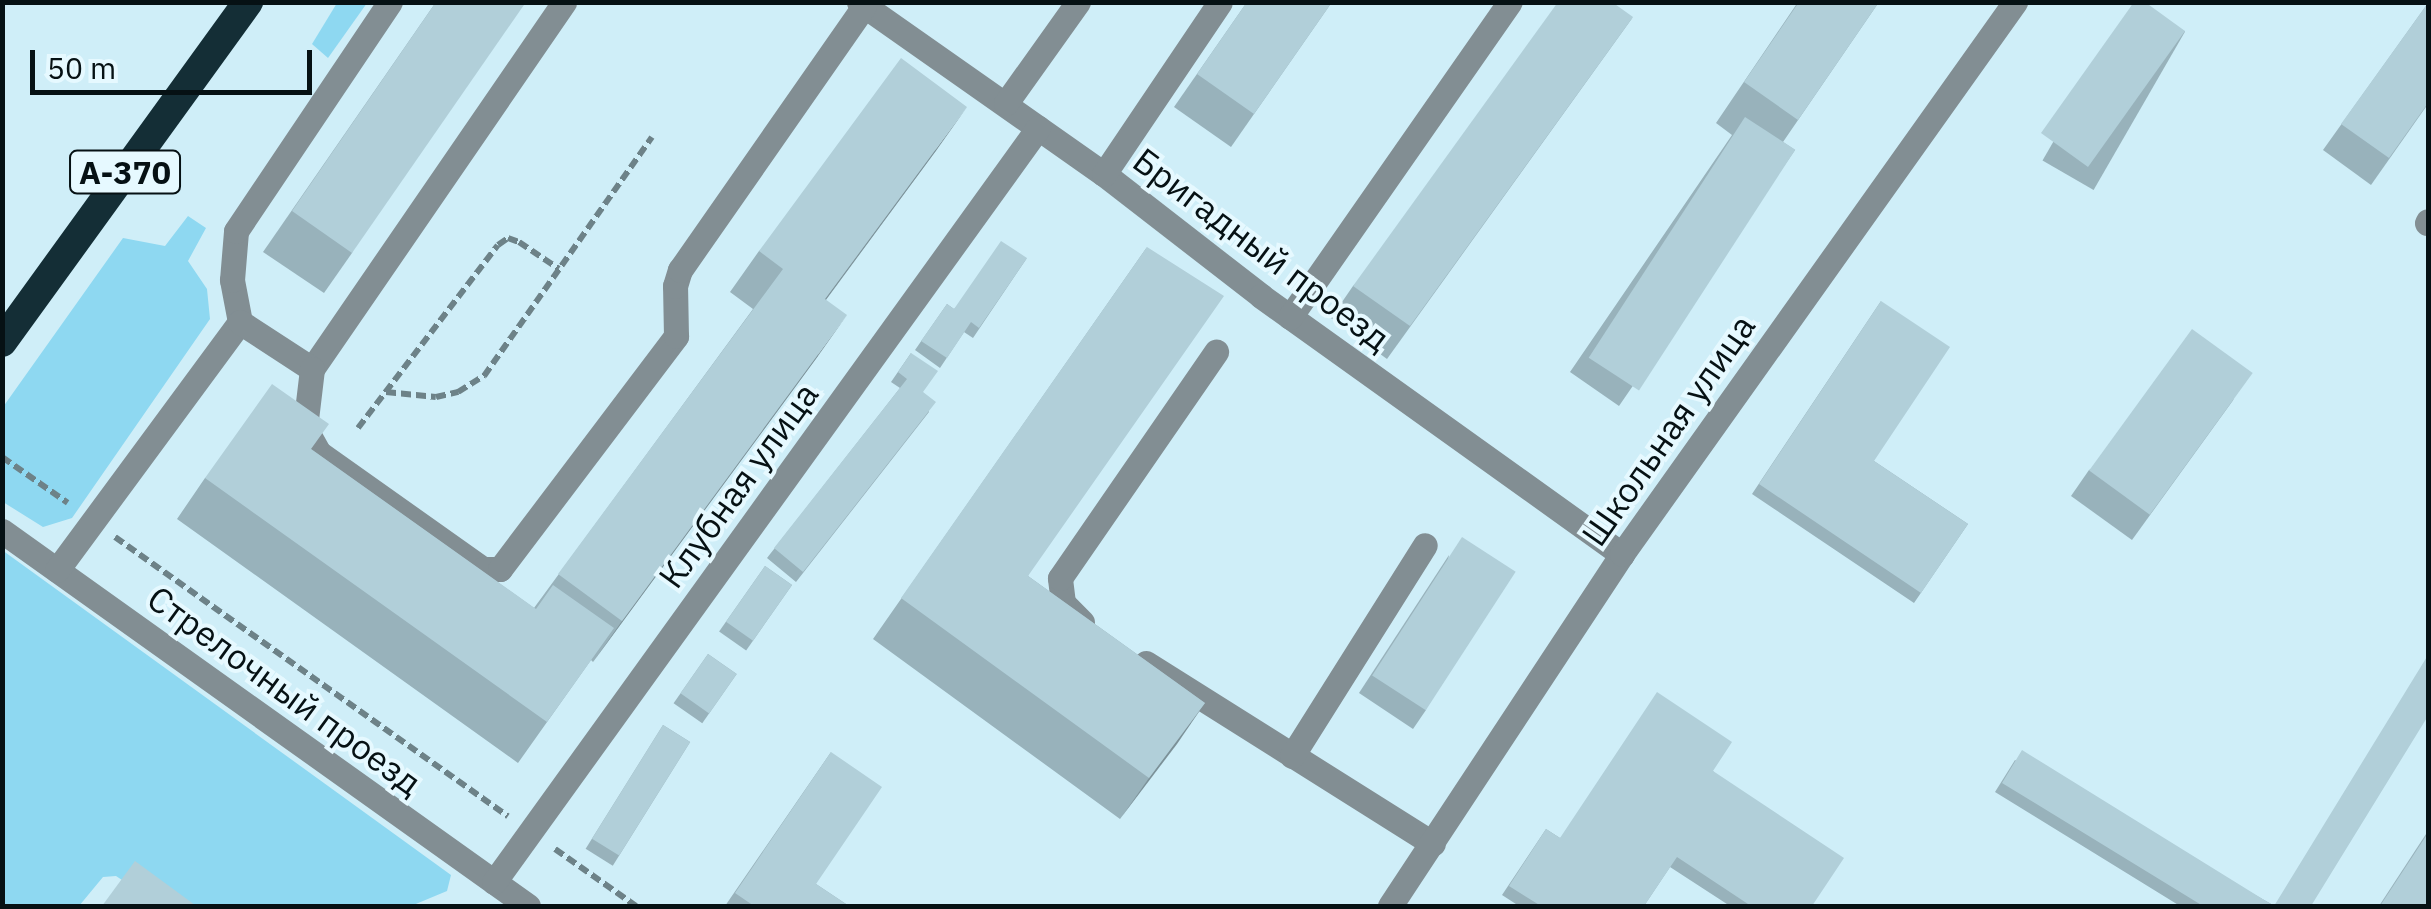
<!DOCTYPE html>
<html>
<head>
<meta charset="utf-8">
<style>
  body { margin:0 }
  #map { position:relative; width:2431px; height:909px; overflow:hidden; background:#cfeef8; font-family:"IBM Plex Sans",sans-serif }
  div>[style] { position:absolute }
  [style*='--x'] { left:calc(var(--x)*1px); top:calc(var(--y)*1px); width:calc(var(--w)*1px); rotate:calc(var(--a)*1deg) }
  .green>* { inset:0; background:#8ed8f1 }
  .path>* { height:6px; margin-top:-3px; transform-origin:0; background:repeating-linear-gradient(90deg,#6d8288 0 10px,transparent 0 15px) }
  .minor>* { height:25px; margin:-12.5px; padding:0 12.5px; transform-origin:12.5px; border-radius:12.5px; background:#828e93 }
  .highway>* { height:30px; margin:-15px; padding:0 15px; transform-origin:15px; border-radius:15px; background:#142e36 }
  .wall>* { inset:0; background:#98b2bb; transform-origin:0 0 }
  .shaded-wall>* { inset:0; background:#7c9198 }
  .building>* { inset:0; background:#b1cfd9; transform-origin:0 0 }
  span { translate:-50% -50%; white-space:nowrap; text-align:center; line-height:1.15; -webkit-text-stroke:8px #e6f9ff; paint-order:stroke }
  .shield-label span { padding:2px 8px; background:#e6f9ff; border:2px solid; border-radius:8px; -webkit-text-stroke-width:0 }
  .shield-label { font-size:32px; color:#061114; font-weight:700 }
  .street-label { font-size:35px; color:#061114 }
  .frame { position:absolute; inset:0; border:5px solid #061114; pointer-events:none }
  .scale { position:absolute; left:30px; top:50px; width:282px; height:45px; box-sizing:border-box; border:5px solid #061114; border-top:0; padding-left:12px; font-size:30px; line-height:35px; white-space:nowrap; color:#061114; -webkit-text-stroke:8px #e6f9ff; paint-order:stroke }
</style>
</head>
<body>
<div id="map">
  <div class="green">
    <div style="clip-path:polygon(337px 3px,367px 3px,328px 58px,312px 44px)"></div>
    <div style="clip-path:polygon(188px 216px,206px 228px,188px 261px,207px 289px,210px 319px,72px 518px,43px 527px,3px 502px,3px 407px,123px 238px,165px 246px)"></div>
    <div style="clip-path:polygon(2px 550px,451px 875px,447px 891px,411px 906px,161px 906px,116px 876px,103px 877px,79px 906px,3px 906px)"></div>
  </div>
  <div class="path">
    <div style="--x:386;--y:392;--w:50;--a:5.7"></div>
    <div style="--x:436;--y:397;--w:23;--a:-13"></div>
    <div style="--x:458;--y:392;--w:31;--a:-32"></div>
    <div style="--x:484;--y:376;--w:292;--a:-54.9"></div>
    <div style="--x:358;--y:428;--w:230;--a:-52.6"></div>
    <div style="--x:498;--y:245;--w:12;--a:-35"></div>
    <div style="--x:508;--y:238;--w:12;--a:20"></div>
    <div style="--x:519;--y:242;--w:48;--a:34"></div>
    <div style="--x:2;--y:457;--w:80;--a:34.9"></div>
    <div style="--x:115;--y:537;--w:482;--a:35.4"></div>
    <div style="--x:555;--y:849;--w:99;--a:35.1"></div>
  </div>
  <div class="minor">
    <div style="--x:859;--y:2;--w:299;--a:35.1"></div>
    <div style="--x:1104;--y:174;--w:199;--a:37.8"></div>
    <div style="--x:1261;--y:296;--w:444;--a:35.6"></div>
    <div style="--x:1006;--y:103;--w:124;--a:-54.5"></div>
    <div style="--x:1104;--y:174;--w:207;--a:-56"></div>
    <div style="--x:2427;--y:223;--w:2;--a:-63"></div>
    <div style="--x:1290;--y:317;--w:384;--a:-55.1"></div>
    <div style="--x:240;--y:322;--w:43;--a:-100.8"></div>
    <div style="--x:232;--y:280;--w:49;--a:-85.3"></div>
    <div style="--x:236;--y:231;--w:276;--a:-56.1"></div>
    <div style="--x:312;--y:369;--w:445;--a:-55.5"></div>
    <div style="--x:2;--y:531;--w:646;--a:35.49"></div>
    <div style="--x:57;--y:570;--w:308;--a:-53.6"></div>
    <div style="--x:240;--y:322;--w:86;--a:33.1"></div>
    <div style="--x:312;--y:369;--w:59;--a:96.8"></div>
    <div style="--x:305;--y:428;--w:29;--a:61"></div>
    <div style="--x:319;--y:453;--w:201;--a:35.3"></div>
    <div style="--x:483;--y:569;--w:17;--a:0"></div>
    <div style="--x:500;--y:569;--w:292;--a:-52.9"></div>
    <div style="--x:676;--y:336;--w:50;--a:-91.1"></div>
    <div style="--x:675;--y:286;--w:17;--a:-73"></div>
    <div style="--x:680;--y:270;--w:322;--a:-55.1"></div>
    <div style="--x:1082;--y:622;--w:27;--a:-135"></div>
    <div style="--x:1063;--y:603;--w:25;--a:-97"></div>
    <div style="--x:1060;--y:578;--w:275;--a:-55.4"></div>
    <div style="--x:1146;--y:663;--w:339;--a:32.2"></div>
    <div style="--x:1292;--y:756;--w:249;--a:-57.8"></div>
    <div style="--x:494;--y:882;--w:930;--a:-54.19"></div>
    <div style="--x:1390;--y:906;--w:422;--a:-56.6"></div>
    <div style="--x:1622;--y:554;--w:678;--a:-54.55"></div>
  </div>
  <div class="highway">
    <div style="--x:2;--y:342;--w:420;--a:-54.1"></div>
  </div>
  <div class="wall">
    <div style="clip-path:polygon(436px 2px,352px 253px,324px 293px,263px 252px)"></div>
    <div style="clip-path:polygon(1247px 2px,1332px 2px,1231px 147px,1174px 107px)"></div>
    <div style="clip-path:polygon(1798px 2px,1879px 2px,1783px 142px,1795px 150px,1619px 406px,1570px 372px,1732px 135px,1716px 123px)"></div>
    <div style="left:2134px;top:2px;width:59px;height:183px;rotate:30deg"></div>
    <div style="clip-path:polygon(2428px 3px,2428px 104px,2371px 185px,2323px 150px)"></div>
    <div style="clip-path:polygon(1633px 17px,1387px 359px,1331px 318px,1353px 286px)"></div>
    <div style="clip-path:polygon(938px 148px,826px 300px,818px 356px,593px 662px,591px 660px,518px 763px,177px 519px,205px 478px,311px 449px,534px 608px,753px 309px,730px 292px,759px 251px)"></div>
    <div style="clip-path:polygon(1147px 247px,1028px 576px,1205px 703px,1120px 819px,873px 639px)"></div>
    <div style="clip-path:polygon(1027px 258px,973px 338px,964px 332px,940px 368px,915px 350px,947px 304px,954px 309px)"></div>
    <div style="clip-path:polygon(1881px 301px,1874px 461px,1968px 524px,1914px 603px,1752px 494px)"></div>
    <div style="clip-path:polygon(911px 353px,929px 412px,796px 582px,767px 558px,900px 388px,891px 382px)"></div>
    <div style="clip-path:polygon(2234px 399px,2132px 540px,2071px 496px,2089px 470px)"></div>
    <div style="clip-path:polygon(1449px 555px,1426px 710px,1413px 729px,1359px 693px)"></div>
    <div style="left:765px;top:566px;width:33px;height:80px;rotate:35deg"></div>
    <div style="left:708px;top:654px;width:35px;height:60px;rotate:35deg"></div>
    <div style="left:663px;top:725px;width:32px;height:146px;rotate:32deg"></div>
    <div style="clip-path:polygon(831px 752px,816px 884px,849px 906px,725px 906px)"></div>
    <div style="clip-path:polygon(2015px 760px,2273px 905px,2311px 906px,2180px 906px,1995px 792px)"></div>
    <div style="clip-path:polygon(1713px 771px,1812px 906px,1730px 906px,1670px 867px,1644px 906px,1519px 906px,1502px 895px,1546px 829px,1560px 838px)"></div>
    <div style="clip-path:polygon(2428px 831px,2428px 906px,2379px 906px)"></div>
  </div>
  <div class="shaded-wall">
    <div style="clip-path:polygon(967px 107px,938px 148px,796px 340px,825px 299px)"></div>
    <div style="clip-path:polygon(847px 315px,818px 356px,593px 662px,622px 621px)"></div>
    <div style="clip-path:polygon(1205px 703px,1177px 744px,1120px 819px,1149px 778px)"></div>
  </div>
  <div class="building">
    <div style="clip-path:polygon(436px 2px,526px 2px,352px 253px,292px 211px)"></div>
    <div style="clip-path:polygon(1247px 2px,1332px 2px,1254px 114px,1197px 74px)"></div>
    <div style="clip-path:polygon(1558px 2px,1612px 2px,1633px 17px,1410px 326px,1353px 286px)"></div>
    <div style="clip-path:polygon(1799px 2px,1879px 2px,1798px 120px,1744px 82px)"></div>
    <div style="clip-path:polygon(2134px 2px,2145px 2px,2185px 31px,2088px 167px,2041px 133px)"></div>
    <div style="clip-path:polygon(2428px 3px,2428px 103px,2389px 158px,2341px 124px)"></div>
    <div style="clip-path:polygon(901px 58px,967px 107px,825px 299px,847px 315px,622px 621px,558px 574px,783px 269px,759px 251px)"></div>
    <div style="left:1745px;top:117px;width:60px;height:287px;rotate:33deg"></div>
    <div style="clip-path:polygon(1001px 241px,1027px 258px,979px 328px,971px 322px,947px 358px,921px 341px,947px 304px,954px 309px)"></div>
    <div style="clip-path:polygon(1147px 247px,1224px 296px,1028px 576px,1205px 703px,1149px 778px,901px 598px)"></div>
    <div style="clip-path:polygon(1881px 301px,1950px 347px,1874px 461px,1968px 524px,1921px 593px,1759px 484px)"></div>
    <div style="left:2192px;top:329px;width:75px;height:175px;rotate:36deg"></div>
    <div style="clip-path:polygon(911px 353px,938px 371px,923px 392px,936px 402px,803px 572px,774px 548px,907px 379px,898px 372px)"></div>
    <div style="clip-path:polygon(272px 384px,329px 424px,311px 449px,536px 609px,553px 585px,614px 628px,547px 722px,205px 478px)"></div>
    <div style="left:1462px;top:537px;width:64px;height:165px;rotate:33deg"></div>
    <div style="left:765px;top:566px;width:33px;height:68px;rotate:35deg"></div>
    <div style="left:708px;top:654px;width:35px;height:48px;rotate:35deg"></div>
    <div style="clip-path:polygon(2428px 655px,2428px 716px,2311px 906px,2203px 906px,2002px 783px,2022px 750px,2274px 906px)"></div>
    <div style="clip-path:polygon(1657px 692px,1732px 742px,1713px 771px,1844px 858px,1812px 906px,1751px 906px,1677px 857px,1644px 906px,1541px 906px,1509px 886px,1546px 829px,1560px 838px)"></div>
    <div style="left:663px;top:725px;width:32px;height:134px;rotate:32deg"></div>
    <div style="clip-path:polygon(831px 752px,882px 787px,816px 884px,849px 906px,754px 906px,735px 893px)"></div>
    <div style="clip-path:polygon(2428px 833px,2428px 906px,2380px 906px)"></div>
    <div style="clip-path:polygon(135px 861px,195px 905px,194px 906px,102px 906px)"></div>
  </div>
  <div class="shield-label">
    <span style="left:125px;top:172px">А-370</span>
  </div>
  <div class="street-label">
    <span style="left:1262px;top:249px;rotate:37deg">Бригадный проезд</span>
    <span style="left:1668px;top:430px;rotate:-55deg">Школьная улица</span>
    <span style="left:738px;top:485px;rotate:-54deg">Клубная улица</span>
    <span style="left:285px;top:690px;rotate:36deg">Стрелочный проезд</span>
  </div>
  <div class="frame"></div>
  <div class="scale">50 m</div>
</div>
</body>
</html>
